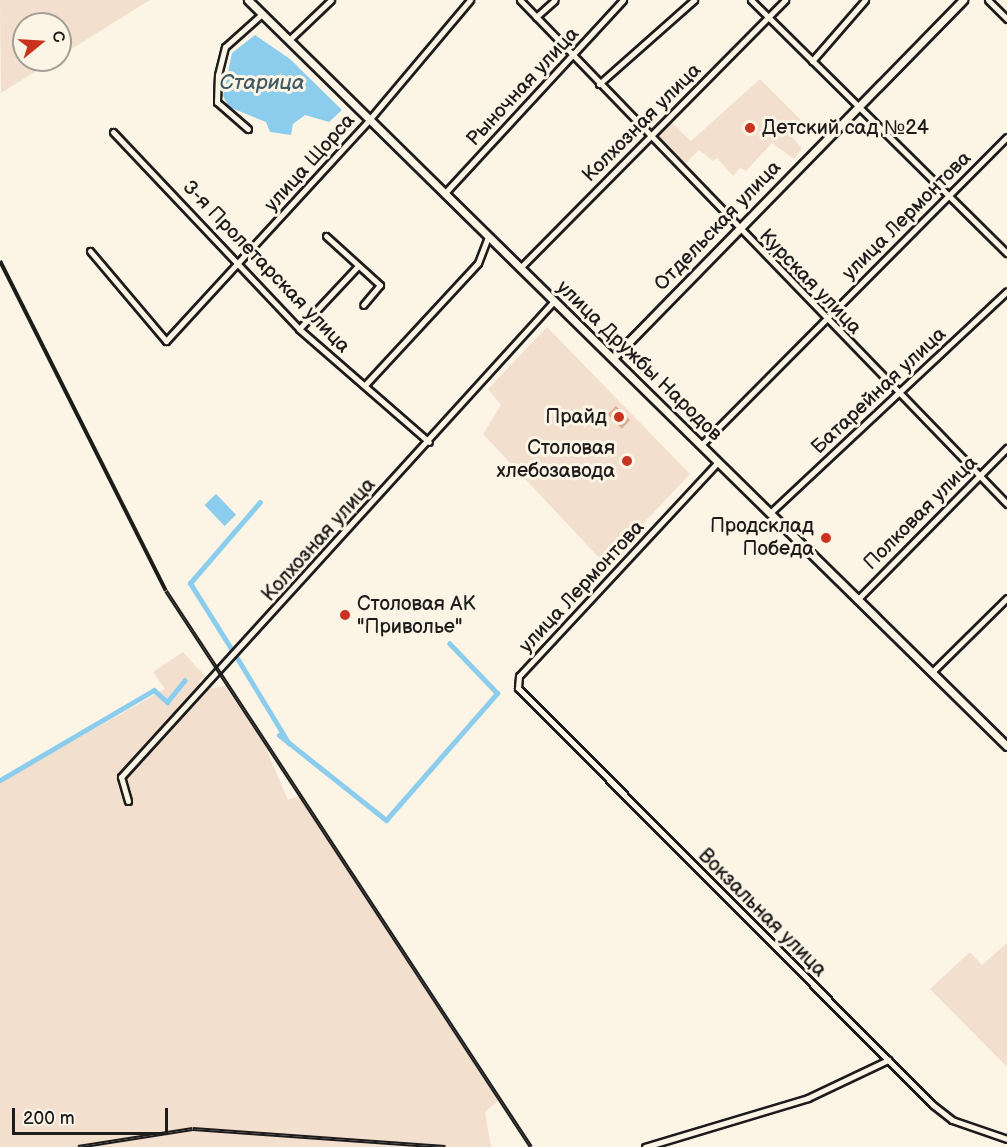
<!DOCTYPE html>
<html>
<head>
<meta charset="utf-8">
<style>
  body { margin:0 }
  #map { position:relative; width:1007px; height:1147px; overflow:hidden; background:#fcf5e5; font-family:"Balsamiq Sans",sans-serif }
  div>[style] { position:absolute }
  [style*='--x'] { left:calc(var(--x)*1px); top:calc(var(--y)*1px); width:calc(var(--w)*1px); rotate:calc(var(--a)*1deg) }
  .built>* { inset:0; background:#f3dfcd }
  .water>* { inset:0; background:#8ccded; transform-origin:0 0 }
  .canal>* { height:5px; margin:-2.5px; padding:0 2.5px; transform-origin:2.5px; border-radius:2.5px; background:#8ccded }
  .building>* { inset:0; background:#dfab94; transform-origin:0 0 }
  .roads { filter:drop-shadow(2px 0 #1c1c1c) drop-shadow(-2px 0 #1c1c1c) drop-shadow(0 2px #1c1c1c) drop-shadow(0 -2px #1c1c1c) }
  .street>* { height:5px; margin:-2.5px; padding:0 2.5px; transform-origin:2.5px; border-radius:2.5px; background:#fcf5e5 }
  .secondary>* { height:7px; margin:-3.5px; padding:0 3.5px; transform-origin:3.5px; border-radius:3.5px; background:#fcf5e5 }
  .rail>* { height:4px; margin-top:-2px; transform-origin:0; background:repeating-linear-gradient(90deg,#fcf5e5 0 4.5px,#1c1c1c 0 9px); box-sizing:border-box; border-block:2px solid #1c1c1c }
  .dots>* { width:16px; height:16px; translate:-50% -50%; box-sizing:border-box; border:3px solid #fcf5e5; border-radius:50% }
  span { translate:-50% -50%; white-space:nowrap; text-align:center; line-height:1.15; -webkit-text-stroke:6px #fcf5e5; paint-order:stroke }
  .street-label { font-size:20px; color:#1c1c1c }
  .poi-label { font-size:20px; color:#1c1c1c }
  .left { translate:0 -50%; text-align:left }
  .right { translate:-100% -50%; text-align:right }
  .water-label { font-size:21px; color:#435a65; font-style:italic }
  .north { position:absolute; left:12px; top:12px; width:60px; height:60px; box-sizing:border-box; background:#fcf5e5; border:2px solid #a29e95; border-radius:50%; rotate:72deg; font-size:16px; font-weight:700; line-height:24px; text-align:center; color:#1c1c1c }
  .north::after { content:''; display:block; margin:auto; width:21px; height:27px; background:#c8321e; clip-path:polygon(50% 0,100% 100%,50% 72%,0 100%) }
  .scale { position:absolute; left:12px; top:1108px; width:156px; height:27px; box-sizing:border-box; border:3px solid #1c1c1c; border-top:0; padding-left:8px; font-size:18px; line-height:21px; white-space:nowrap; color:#1c1c1c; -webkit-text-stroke:4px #fcf5e5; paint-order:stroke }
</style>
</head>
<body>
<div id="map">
  <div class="built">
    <div style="clip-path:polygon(0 0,150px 0,60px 56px,60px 24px,24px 24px,24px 60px,54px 60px,1px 93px)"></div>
    <div style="clip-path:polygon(760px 79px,802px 121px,788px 133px,802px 148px,794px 159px,772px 143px,746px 171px,740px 168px,733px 176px,717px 158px,713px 161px,699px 150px,685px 164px,658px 137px,671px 122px,691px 141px)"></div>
    <div style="clip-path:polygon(547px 327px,690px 474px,605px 564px,483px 434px,501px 405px,488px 389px)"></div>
    <div style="clip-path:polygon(183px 652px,205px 676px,199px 681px,208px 689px,225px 686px,264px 744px,288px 800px,299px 796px,498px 1101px,485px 1112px,491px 1147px,0 1147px,0 782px,165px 689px,153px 672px)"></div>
    <div style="clip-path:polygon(1007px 943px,1007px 1067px,930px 989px,970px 952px,982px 965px)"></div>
  </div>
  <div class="water">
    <div style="clip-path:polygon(255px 35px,290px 59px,342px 110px,329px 122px,305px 115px,293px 124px,291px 135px,270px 132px,266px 122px,229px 107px,223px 96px,232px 53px)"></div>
    <div style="left:216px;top:494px;width:29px;height:16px;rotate:46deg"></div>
  </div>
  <div class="canal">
    <div style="--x:232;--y:650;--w:79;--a:-122.1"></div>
    <div style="--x:190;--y:583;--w:107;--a:-49.2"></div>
    <div style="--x:237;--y:658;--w:100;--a:58.8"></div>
    <div style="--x:279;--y:735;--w:137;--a:38.5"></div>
    <div style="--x:386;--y:820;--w:169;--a:-48.8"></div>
    <div style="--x:497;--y:693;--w:69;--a:-133.8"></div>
    <div style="--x:0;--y:780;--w:178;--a:-30.3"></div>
    <div style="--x:154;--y:690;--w:18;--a:43"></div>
    <div style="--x:167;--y:702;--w:28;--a:-51"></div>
  </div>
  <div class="building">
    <div style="left:616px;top:406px;width:20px;height:12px;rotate:45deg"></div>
  </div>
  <div class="roads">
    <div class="street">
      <div style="--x:520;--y:0;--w:701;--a:45.98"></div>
      <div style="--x:751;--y:0;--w:360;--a:44.7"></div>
      <div style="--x:988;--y:0;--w:27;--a:45"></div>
      <div style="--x:536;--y:17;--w:25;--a:-42"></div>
      <div style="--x:289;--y:40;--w:58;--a:-43.6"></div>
      <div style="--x:812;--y:61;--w:81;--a:-49"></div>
      <div style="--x:599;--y:84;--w:127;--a:-41.5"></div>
      <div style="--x:248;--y:129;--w:41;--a:-138.9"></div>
      <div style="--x:217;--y:102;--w:27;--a:-88"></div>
      <div style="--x:218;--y:75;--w:29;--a:-76"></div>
      <div style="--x:225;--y:47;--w:50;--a:-41.7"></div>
      <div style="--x:113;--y:132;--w:271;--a:46.6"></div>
      <div style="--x:299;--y:329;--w:172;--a:41"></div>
      <div style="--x:444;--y:194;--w:264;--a:-47.3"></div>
      <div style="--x:326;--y:236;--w:73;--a:42.2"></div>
      <div style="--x:380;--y:285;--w:26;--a:130"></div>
      <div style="--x:90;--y:251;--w:118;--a:49.8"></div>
      <div style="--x:166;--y:341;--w:300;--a:-47.4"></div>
      <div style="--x:369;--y:120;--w:157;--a:-49.9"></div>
      <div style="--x:520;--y:268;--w:377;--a:-45.3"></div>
      <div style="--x:299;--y:329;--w:86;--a:-46.9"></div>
      <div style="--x:365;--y:385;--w:166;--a:-47.2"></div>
      <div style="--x:478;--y:263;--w:28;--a:-69"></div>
      <div style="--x:701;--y:445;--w:434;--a:-45.2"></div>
      <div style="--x:718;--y:462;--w:292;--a:132.9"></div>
      <div style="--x:519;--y:676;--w:12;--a:95"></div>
      <div style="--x:518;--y:688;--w:588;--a:45.14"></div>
      <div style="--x:933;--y:1105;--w:24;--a:38"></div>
      <div style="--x:952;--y:1120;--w:58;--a:19.1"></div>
      <div style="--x:771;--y:512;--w:323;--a:-43.1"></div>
      <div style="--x:857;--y:600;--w:214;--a:-45.4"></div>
      <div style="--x:932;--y:672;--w:105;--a:-44.6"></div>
      <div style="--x:128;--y:801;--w:25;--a:-106"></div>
      <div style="--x:121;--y:777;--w:643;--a:-47.71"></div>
      <div style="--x:645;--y:1147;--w:170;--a:-16.7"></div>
      <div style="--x:808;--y:1098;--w:89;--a:-25.4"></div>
    </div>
    <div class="secondary">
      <div style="--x:248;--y:0;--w:1064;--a:44.51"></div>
      <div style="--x:613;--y:358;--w:501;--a:-45.65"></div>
    </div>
  </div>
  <div class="rail">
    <div style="--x:0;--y:261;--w:369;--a:63.3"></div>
    <div style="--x:166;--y:591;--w:665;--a:56.72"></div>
    <div style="--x:78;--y:1147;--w:116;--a:-8.9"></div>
    <div style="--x:193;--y:1129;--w:253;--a:4.1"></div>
  </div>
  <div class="dots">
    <div style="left:750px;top:128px;background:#c8321e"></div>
    <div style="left:619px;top:417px;background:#c8321e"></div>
    <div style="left:627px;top:461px;background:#c8321e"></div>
    <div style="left:826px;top:538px;background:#c8321e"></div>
    <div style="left:345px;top:615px;background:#c8321e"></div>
  </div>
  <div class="street-label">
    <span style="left:523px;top:87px;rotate:-47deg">Рыночная улица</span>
    <span style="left:642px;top:123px;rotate:-45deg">Колхозная улица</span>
    <span style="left:310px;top:163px;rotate:-48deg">улица Щорса</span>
    <span style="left:907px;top:216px;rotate:-45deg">улица Лермонтова</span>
    <span style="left:718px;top:226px;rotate:-46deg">Отдельская улица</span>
    <span style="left:266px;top:267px;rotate:46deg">3-я Пролетарская улица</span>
    <span style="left:810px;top:282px;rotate:46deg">Курская улица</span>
    <span style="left:639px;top:361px;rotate:44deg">улица Дружбы Народов</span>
    <span style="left:879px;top:391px;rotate:-43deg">Батарейная улица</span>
    <span style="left:921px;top:513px;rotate:-45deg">Полковая улица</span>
    <span style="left:319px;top:540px;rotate:-48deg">Колхозная улица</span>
    <span style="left:582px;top:587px;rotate:-47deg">улица Лермонтова</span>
    <span style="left:762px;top:913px;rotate:45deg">Вокзальная улица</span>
  </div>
  <div class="poi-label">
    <span class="left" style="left:762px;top:128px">Детский сад №24</span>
    <span class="right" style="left:607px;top:417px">Прайд</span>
    <span class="right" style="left:615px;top:460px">Столовая<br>хлебозавода</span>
    <span class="right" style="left:814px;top:538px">Продсклад<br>Победа</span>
    <span class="left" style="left:357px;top:616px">Столовая АК<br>"Приволье"</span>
  </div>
  <div class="water-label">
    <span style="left:262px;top:83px">Старица</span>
  </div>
  <div class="north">С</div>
  <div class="scale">200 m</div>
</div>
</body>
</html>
